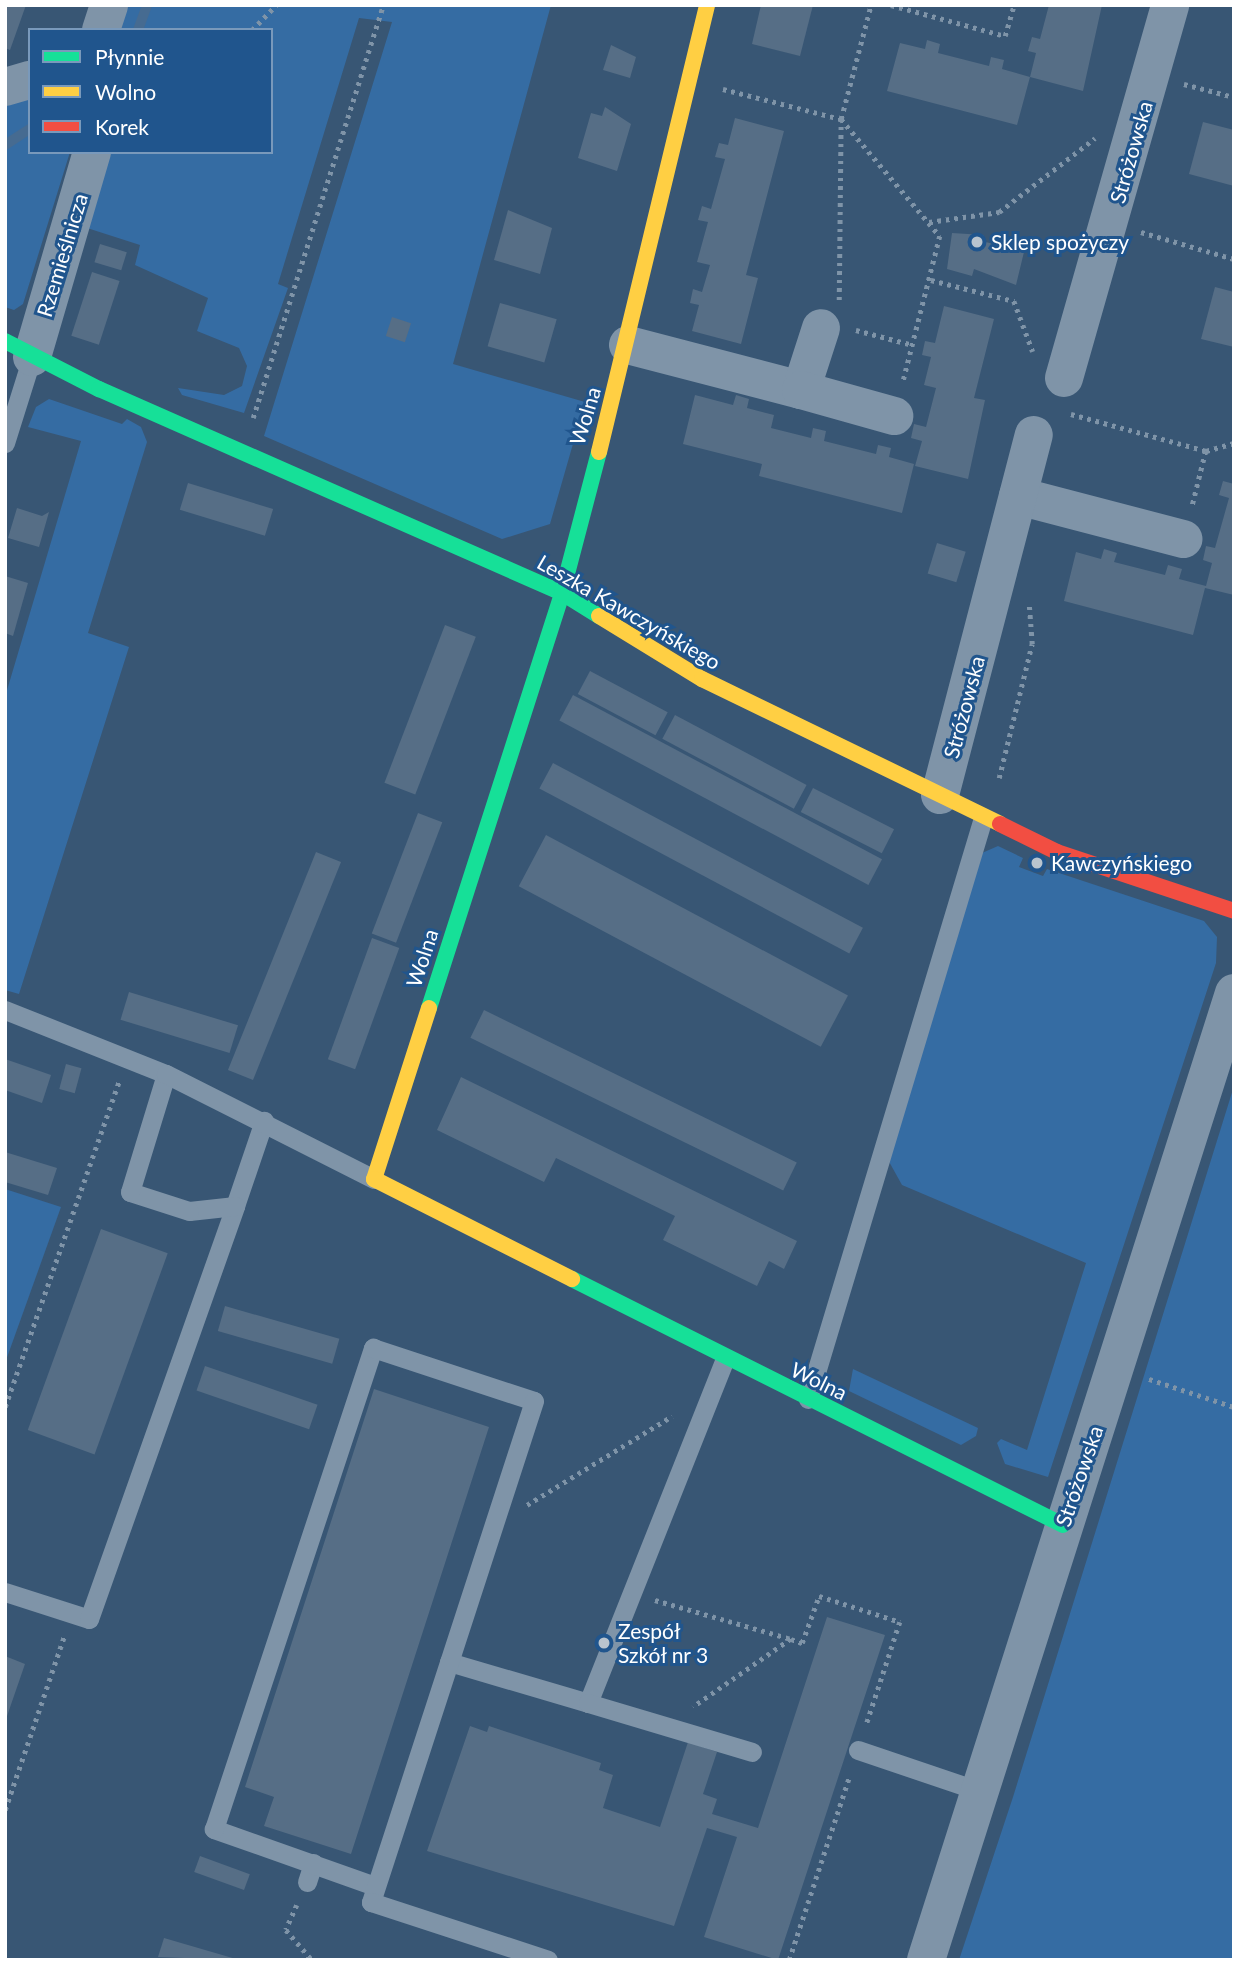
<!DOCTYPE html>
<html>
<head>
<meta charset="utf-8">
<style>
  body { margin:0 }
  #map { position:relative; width:1239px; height:1965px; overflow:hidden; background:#385674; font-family:Lato,sans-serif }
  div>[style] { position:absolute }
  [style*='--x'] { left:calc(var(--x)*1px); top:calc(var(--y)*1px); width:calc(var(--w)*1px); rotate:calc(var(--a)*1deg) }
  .green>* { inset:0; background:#356ca3 }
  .stream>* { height:10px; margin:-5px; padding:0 5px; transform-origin:5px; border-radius:5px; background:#466b91 }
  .building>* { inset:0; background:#566e86; transform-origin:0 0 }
  .path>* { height:4.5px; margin-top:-2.25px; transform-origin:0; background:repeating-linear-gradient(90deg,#7f94a8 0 3.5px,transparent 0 8.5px) }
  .lane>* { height:19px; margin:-9.5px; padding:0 9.5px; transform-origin:9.5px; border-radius:9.5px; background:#7f94a8 }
  .street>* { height:38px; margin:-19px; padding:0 19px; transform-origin:19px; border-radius:19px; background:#7f94a8 }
  .fast>* { height:16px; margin:-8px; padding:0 8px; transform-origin:8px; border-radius:8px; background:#16e098 }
  .slow>* { height:16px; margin:-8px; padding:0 8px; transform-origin:8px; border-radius:8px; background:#ffcf43 }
  .jam>* { height:16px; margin:-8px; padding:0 8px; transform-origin:8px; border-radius:8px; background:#f24e42 }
  .dots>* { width:19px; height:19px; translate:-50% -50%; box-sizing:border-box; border:4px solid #20558d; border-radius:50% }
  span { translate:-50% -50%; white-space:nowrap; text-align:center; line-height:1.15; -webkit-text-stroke:6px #20558d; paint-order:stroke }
  .street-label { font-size:21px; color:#fff }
  .poi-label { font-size:21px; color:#fff }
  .left { translate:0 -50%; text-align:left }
  .frame { position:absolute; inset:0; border:7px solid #fff; pointer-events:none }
  .legend { position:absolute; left:28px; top:28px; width:245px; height:126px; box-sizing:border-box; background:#20558d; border:2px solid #7999bb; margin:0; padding:9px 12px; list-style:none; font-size:21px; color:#fff }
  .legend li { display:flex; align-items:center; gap:14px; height:35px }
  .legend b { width:35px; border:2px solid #7999bb }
</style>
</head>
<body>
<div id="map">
  <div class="green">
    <div style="clip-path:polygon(125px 5px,551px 5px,453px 364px,585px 402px,550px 524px,502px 539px,264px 436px,392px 22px,359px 18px,278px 284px,288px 288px,244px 413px,182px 395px,178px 388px,224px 395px,242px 386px,247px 366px,239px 348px,197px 331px,208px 298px,135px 265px,140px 245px,84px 227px,106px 152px,271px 152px,271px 30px,117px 30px)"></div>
    <div style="clip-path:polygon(30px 95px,30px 152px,70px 152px,23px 304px,14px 310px,5px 307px,5px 97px)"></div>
    <div style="clip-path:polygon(49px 399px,122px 424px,127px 419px,141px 427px,147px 442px,88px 633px,129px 647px,19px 994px,5px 990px,5px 697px,81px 441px,28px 427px,36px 407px)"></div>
    <div style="clip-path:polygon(998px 846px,1023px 858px,1019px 867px,1043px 876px,1047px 869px,1204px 921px,1217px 937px,1216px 963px,1048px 1477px,1005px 1464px,997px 1443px,1001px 1439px,1027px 1450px,1086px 1263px,902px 1185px,887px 1158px,982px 853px)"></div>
    <div style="clip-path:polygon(1234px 1086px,1234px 1960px,959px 1960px,1013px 1797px)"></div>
    <div style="clip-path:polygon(5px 1189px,61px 1207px,5px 1363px)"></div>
    <div style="clip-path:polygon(853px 1369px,978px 1428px,976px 1436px,961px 1445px,849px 1391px)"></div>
  </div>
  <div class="stream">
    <div style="--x:138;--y:30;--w:27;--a:-70"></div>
    <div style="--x:5;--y:145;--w:30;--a:-33"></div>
  </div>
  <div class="building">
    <div style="clip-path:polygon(5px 5px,26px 5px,10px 50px,5px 48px)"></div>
    <div style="clip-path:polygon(761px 5px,813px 5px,800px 56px,752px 44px)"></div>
    <div style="clip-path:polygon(1049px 5px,1102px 5px,1083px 91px,1030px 77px,1017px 125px,887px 91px,900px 43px,925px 49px,927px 40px,940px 44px,938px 53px,989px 66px,991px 57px,1004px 60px,1002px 69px,1030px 77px,1036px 53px,1028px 51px,1032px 37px,1040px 39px)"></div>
    <div style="clip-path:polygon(611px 45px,636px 57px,630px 78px,603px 70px)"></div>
    <div style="clip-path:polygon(605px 107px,631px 124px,617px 171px,578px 158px,591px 113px,602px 116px)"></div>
    <div style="clip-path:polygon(735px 118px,784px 131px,746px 275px,758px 278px,741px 344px,692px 331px,699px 305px,690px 303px,693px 289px,702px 292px,710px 265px,697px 262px,708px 222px,698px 220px,702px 206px,711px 209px,725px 159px,715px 157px,719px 143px,728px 145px)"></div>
    <div style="clip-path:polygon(1203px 122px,1234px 130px,1234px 186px,1189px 174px)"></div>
    <div style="clip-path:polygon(508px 210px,552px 228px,540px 274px,494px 260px)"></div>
    <div style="clip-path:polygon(952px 233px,984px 235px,982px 241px,1024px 252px,1016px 285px,974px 269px,972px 276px,947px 269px)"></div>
    <div style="left:100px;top:244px;width:28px;height:19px;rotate:17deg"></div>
    <div style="left:92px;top:272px;width:29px;height:67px;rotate:18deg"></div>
    <div style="clip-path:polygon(1215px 287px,1234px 292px,1234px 347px,1201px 339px)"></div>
    <div style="left:500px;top:303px;width:59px;height:45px;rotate:16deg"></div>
    <div style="clip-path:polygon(944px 306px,994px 319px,974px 398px,985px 400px,968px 479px,915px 466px,922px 441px,911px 438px,914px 424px,926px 427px,936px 388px,924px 385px,931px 357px,922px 355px,925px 341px,935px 343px)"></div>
    <div style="left:392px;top:317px;width:20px;height:20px;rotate:18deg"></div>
    <div style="clip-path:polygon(695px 395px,733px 405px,736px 395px,749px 399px,747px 408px,774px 415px,771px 428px,811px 438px,813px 428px,826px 431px,824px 441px,876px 454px,878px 445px,891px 448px,889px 457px,914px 464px,902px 513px,759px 476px,762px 464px,683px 444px)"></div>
    <div style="clip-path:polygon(1223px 481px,1234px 484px,1234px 595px,1205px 588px,1193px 635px,1064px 601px,1076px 552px,1101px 559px,1104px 549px,1117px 553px,1114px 562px,1165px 575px,1168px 565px,1182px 569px,1179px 579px,1206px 586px,1212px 563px,1203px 560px,1206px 546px,1215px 548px,1229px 498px,1219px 495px)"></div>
    <div style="left:188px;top:483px;width:89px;height:28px;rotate:17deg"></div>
    <div style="clip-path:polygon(17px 508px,42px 516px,49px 512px,39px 547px,8px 538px)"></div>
    <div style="left:937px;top:543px;width:30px;height:32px;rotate:17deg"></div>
    <div style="clip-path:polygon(5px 576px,28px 583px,13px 636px,5px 633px)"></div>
    <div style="left:445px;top:625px;width:33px;height:169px;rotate:21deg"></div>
    <div style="left:590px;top:671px;width:88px;height:26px;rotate:28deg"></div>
    <div style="left:573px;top:695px;width:350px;height:29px;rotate:28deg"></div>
    <div style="left:675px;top:715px;width:149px;height:27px;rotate:28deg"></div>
    <div style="left:553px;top:763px;width:351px;height:29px;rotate:28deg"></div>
    <div style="left:813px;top:788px;width:91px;height:27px;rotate:27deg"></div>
    <div style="left:418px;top:813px;width:26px;height:129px;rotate:21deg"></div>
    <div style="left:546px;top:835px;width:342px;height:58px;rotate:28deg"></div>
    <div style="left:316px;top:852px;width:27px;height:235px;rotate:22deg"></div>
    <div style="left:372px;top:938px;width:29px;height:129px;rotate:20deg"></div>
    <div style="left:129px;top:992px;width:114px;height:29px;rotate:17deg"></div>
    <div style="left:484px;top:1010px;width:348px;height:31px;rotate:26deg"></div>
    <div style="clip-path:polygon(5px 1059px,51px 1075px,42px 1103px,5px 1090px)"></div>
    <div style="left:66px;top:1064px;width:16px;height:26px;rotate:15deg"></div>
    <div style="clip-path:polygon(461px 1077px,797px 1241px,784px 1269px,769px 1261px,757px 1286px,663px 1240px,675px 1216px,556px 1158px,544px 1182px,437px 1130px)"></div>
    <div style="clip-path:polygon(5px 1152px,57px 1168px,48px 1195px,5px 1182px)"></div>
    <div style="left:101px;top:1229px;width:71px;height:214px;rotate:20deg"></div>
    <div style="left:225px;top:1306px;width:119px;height:26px;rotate:16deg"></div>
    <div style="left:205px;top:1366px;width:119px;height:26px;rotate:19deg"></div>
    <div style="clip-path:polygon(374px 1389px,489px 1427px,351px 1854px,264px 1826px,274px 1797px,245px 1787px)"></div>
    <div style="clip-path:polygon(827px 1617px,885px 1635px,778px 1960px,704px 1937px,737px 1837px,707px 1828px,674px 1926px,427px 1851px,470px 1726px,487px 1732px,489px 1726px,601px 1763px,599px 1770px,613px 1775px,603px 1808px,660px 1827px,688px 1742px,717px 1752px,703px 1794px,717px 1799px,712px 1814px,758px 1828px)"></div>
    <div style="clip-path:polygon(5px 1656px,25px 1664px,6px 1719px,5px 1718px)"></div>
    <div style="left:200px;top:1856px;width:53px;height:17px;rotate:20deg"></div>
    <div style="clip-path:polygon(164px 1938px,236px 1959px,236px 1960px,158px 1957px)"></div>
  </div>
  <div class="path">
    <div style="--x:891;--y:5;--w:118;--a:15.2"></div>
    <div style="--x:1005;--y:36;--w:32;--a:-74"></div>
    <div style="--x:252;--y:30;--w:35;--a:-46"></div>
    <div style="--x:1184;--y:84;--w:52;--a:14.6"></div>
    <div style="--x:723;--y:89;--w:122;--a:14.3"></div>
    <div style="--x:841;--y:119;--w:118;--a:-75.3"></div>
    <div style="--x:929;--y:222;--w:71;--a:-8.1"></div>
    <div style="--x:999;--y:212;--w:121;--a:-37.6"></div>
    <div style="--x:1141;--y:232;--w:97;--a:16.2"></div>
    <div style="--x:931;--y:280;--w:86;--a:14.2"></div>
    <div style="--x:1014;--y:301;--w:54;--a:69.6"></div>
    <div style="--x:839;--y:300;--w:181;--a:-89.4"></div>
    <div style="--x:841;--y:119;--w:153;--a:49.8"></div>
    <div style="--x:940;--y:236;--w:151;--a:104.2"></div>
    <div style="--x:856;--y:330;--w:59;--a:14.7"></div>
    <div style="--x:1071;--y:414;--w:140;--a:15.3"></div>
    <div style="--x:1206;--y:451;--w:58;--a:104"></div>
    <div style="--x:253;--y:418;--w:433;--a:-72.5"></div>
    <div style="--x:1206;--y:451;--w:29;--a:-16"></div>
    <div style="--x:999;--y:778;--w:138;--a:-76.2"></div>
    <div style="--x:1032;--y:644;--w:40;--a:-94.3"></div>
    <div style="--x:1149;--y:1379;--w:89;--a:18.2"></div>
    <div style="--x:5;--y:1407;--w:344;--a:-70.7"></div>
    <div style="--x:527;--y:1505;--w:170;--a:-31.5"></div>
    <div style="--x:655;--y:1600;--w:141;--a:16"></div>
    <div style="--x:791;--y:1639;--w:119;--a:145.2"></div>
    <div style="--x:791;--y:1639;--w:12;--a:20"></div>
    <div style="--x:802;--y:1643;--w:50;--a:-70.1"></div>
    <div style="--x:819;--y:1596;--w:85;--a:17.8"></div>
    <div style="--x:900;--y:1622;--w:109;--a:108.1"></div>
    <div style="--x:5;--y:1810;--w:183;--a:-71.2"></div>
    <div style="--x:297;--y:1905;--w:27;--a:114"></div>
    <div style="--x:286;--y:1930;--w:40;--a:49"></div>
    <div style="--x:789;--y:1960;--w:195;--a:-71.8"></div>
  </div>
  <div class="lane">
    <div style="--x:5;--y:443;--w:90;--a:-72.6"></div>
    <div style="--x:5;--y:1010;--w:173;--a:21.7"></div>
    <div style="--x:235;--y:1206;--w:90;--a:-71.2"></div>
    <div style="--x:808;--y:1399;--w:607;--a:-73.24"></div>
    <div style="--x:5;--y:1592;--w:88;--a:17.8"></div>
    <div style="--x:89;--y:1619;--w:438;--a:-70.5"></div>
    <div style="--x:235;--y:1206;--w:46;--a:173.8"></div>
    <div style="--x:189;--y:1211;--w:62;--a:-162.1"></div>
    <div style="--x:130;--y:1192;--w:123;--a:-73"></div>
    <div style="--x:166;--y:1074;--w:233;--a:26.8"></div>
    <div style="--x:449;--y:1662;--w:145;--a:16.4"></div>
    <div style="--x:588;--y:1703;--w:371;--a:-68.3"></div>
    <div style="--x:588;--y:1703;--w:171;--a:16.6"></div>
    <div style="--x:858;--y:1750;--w:128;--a:18.7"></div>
    <div style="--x:307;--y:1882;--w:20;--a:-72"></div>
    <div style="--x:372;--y:1885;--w:168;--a:-160.5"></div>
    <div style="--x:214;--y:1829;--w:507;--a:-71.71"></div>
    <div style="--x:373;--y:1348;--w:169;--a:18.2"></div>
    <div style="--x:534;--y:1401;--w:527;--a:108.02"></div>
    <div style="--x:371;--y:1902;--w:186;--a:18.1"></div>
  </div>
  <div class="street">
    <div style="--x:101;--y:30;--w:26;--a:-72"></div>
    <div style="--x:5;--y:87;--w:26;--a:-16"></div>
    <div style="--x:628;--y:345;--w:179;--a:14.6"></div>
    <div style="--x:801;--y:390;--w:65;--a:-72.1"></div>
    <div style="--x:32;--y:357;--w:214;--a:-73.7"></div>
    <div style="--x:1064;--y:378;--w:388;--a:-74.1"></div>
    <div style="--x:801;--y:390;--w:97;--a:15.6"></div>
    <div style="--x:1018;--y:496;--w:171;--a:14.6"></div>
    <div style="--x:940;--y:795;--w:372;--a:-75.4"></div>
    <div style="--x:926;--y:1960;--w:1015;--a:-72.33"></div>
  </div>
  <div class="fast">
    <div style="--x:5;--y:341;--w:106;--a:27.1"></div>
    <div style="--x:99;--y:389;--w:506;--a:23.78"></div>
    <div style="--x:562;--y:593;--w:44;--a:31.9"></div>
    <div style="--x:429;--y:1008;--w:436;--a:-72.2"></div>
    <div style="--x:562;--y:593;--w:146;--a:-75.3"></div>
    <div style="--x:572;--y:1279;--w:549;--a:26.61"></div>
  </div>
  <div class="slow">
    <div style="--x:599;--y:452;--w:460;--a:-76.4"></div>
    <div style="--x:599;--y:616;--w:121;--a:31.5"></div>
    <div style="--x:702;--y:679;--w:331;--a:25.9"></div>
    <div style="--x:429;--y:1008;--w:180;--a:107.8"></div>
    <div style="--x:374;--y:1179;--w:222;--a:26.8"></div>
  </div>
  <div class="jam">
    <div style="--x:1000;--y:824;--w:64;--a:26.2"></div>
    <div style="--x:1057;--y:852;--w:187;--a:18.4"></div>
  </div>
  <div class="dots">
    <div style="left:977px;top:242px;background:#b9c4ce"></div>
    <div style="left:1037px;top:863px;background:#b9c4ce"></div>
    <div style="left:604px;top:1643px;background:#b9c4ce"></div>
  </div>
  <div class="street-label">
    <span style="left:1131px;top:152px;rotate:-74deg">Stróżowska</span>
    <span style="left:62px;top:255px;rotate:-73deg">Rzemieślnicza</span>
    <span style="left:585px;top:416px;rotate:-73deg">Wolna</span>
    <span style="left:629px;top:612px;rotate:30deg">Leszka Kawczyńskiego</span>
    <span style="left:964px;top:707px;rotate:-75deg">Stróżowska</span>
    <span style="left:422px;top:958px;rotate:-72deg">Wolna</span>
    <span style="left:819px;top:1381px;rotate:26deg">Wolna</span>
    <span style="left:1079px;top:1476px;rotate:-71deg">Stróżowska</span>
  </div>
  <div class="poi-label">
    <span class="left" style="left:991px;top:242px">Sklep spożyczy</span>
    <span class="left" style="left:1051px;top:863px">Kawczyńskiego</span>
    <span class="left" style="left:618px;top:1643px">Zespół<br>Szkół nr 3</span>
  </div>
  <div class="frame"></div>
  <ul class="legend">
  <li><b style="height:9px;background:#16e098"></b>Płynnie</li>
  <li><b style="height:9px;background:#ffcf43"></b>Wolno</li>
  <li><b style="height:9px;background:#f24e42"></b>Korek</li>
  </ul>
</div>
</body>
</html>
